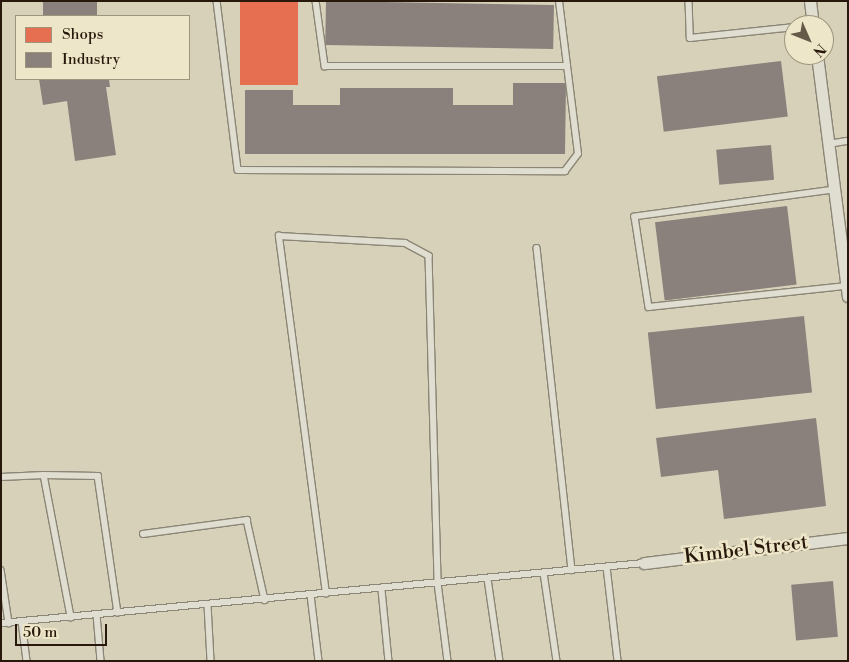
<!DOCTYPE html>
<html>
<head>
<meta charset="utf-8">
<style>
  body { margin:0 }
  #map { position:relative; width:849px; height:662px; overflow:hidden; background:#d8d1b9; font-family:"Libre Bodoni",serif }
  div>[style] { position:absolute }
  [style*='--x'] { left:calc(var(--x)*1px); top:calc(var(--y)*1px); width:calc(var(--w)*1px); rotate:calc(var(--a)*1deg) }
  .shops>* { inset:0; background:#e76f51; transform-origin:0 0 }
  .industry>* { inset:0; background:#8a817c; transform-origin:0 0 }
  .roads { filter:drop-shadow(1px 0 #8a8575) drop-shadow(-1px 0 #8a8575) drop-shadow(0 1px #8a8575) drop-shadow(0 -1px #8a8575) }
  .service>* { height:5.5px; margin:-2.75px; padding:0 2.75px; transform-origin:2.75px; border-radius:2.75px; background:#e0ddd1 }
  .minor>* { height:11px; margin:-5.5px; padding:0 5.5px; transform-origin:5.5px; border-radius:5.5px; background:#e0ddd1 }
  span { translate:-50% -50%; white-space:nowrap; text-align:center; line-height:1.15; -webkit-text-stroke:5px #eee6c9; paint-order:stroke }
  .street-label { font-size:20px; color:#27180b }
  .frame { position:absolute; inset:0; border:2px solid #27180b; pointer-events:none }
  .legend { position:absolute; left:15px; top:15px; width:175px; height:65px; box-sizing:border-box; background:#eee6c9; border:1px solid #9e947d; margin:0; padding:6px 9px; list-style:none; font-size:15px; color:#27180b }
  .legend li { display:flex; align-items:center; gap:10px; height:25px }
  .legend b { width:25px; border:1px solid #9e947d }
  .north { position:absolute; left:784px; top:15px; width:50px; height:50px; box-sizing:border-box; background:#eee6c9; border:1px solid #9e947d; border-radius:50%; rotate:134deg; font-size:14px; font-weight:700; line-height:20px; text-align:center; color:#27180b }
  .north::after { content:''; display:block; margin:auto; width:18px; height:22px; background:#655948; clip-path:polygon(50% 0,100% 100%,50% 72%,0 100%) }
  .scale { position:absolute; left:15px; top:624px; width:92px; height:22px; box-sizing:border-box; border:2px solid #27180b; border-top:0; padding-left:6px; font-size:15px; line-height:18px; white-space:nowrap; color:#27180b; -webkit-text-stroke:4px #eee6c9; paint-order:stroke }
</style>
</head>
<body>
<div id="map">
  <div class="shops">
    <div style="left:240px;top:1px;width:58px;height:84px"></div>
  </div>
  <div class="industry">
    <div style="left:43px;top:1px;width:54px;height:15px"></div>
    <div style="left:326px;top:1px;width:228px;height:44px;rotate:1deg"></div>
    <div style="left:781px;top:61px;width:56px;height:125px;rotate:83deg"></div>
    <div style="clip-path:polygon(39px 79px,109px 79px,110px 87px,106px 87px,116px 155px,75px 161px,67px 101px,43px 105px)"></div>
    <div style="clip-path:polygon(513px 83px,566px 83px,565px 154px,245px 154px,245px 90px,293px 90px,293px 105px,340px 105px,340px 88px,453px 88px,453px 105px,513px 105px)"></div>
    <div style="left:771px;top:145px;width:35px;height:55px;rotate:85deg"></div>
    <div style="left:787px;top:206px;width:79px;height:133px;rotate:83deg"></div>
    <div style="left:804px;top:316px;width:77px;height:157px;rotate:84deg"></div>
    <div style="clip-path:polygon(816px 418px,826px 506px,724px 519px,718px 470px,661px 477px,656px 438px)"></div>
    <div style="left:833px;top:581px;width:56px;height:42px;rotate:85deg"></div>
  </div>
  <div class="roads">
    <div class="service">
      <div style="--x:217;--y:1;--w:170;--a:82.9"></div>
      <div style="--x:238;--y:170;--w:327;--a:0.2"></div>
      <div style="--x:565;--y:171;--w:21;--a:-53"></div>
      <div style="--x:578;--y:154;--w:154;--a:-97.1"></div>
      <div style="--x:316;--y:1;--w:66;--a:82.1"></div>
      <div style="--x:325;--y:66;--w:242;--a:0"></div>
      <div style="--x:689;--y:1;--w:37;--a:88"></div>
      <div style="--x:690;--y:38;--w:105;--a:-6"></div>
      <div style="--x:828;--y:144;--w:20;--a:-9"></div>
      <div style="--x:834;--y:190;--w:201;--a:172.3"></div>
      <div style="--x:635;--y:217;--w:91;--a:81.2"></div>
      <div style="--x:649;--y:307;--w:198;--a:-6.1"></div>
      <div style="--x:537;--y:248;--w:324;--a:83.8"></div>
      <div style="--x:44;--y:475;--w:54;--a:1.1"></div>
      <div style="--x:98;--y:476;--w:138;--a:81.7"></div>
      <div style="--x:1;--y:477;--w:43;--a:-2.7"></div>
      <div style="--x:44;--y:475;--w:145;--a:79.2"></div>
      <div style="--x:143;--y:534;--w:105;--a:-7.7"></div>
      <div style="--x:247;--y:520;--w:82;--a:77.3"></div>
      <div style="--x:607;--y:567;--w:95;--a:83.3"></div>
      <div style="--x:1;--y:570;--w:54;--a:81.4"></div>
      <div style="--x:544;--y:573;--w:89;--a:81.6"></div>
      <div style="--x:488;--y:579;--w:83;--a:81.7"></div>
      <div style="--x:382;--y:590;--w:71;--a:84.4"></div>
      <div style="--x:326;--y:594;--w:361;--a:-97.5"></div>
      <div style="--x:279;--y:236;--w:126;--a:3.2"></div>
      <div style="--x:405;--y:243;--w:27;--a:28"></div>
      <div style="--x:429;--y:256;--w:327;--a:88.4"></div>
      <div style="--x:438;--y:583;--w:79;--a:82.7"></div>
      <div style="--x:311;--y:595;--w:66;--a:83.1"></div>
      <div style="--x:208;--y:605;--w:56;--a:86.9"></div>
      <div style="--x:97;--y:615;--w:46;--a:85"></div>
      <div style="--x:22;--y:621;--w:40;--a:82.9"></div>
      <div style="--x:1;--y:623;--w:646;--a:-5.33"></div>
    </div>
    <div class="minor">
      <div style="--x:810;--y:1;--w:24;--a:83"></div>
      <div style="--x:817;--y:55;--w:243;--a:82.7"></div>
      <div style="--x:644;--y:563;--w:206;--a:-7"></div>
    </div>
  </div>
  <div class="street-label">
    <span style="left:746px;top:550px;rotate:-7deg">Kimbel Street</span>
  </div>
  <div class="frame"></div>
  <ul class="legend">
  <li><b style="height:14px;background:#e76f51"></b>Shops</li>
  <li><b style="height:14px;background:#8a817c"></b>Industry</li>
  </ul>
  <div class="north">N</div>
  <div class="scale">50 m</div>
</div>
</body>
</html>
